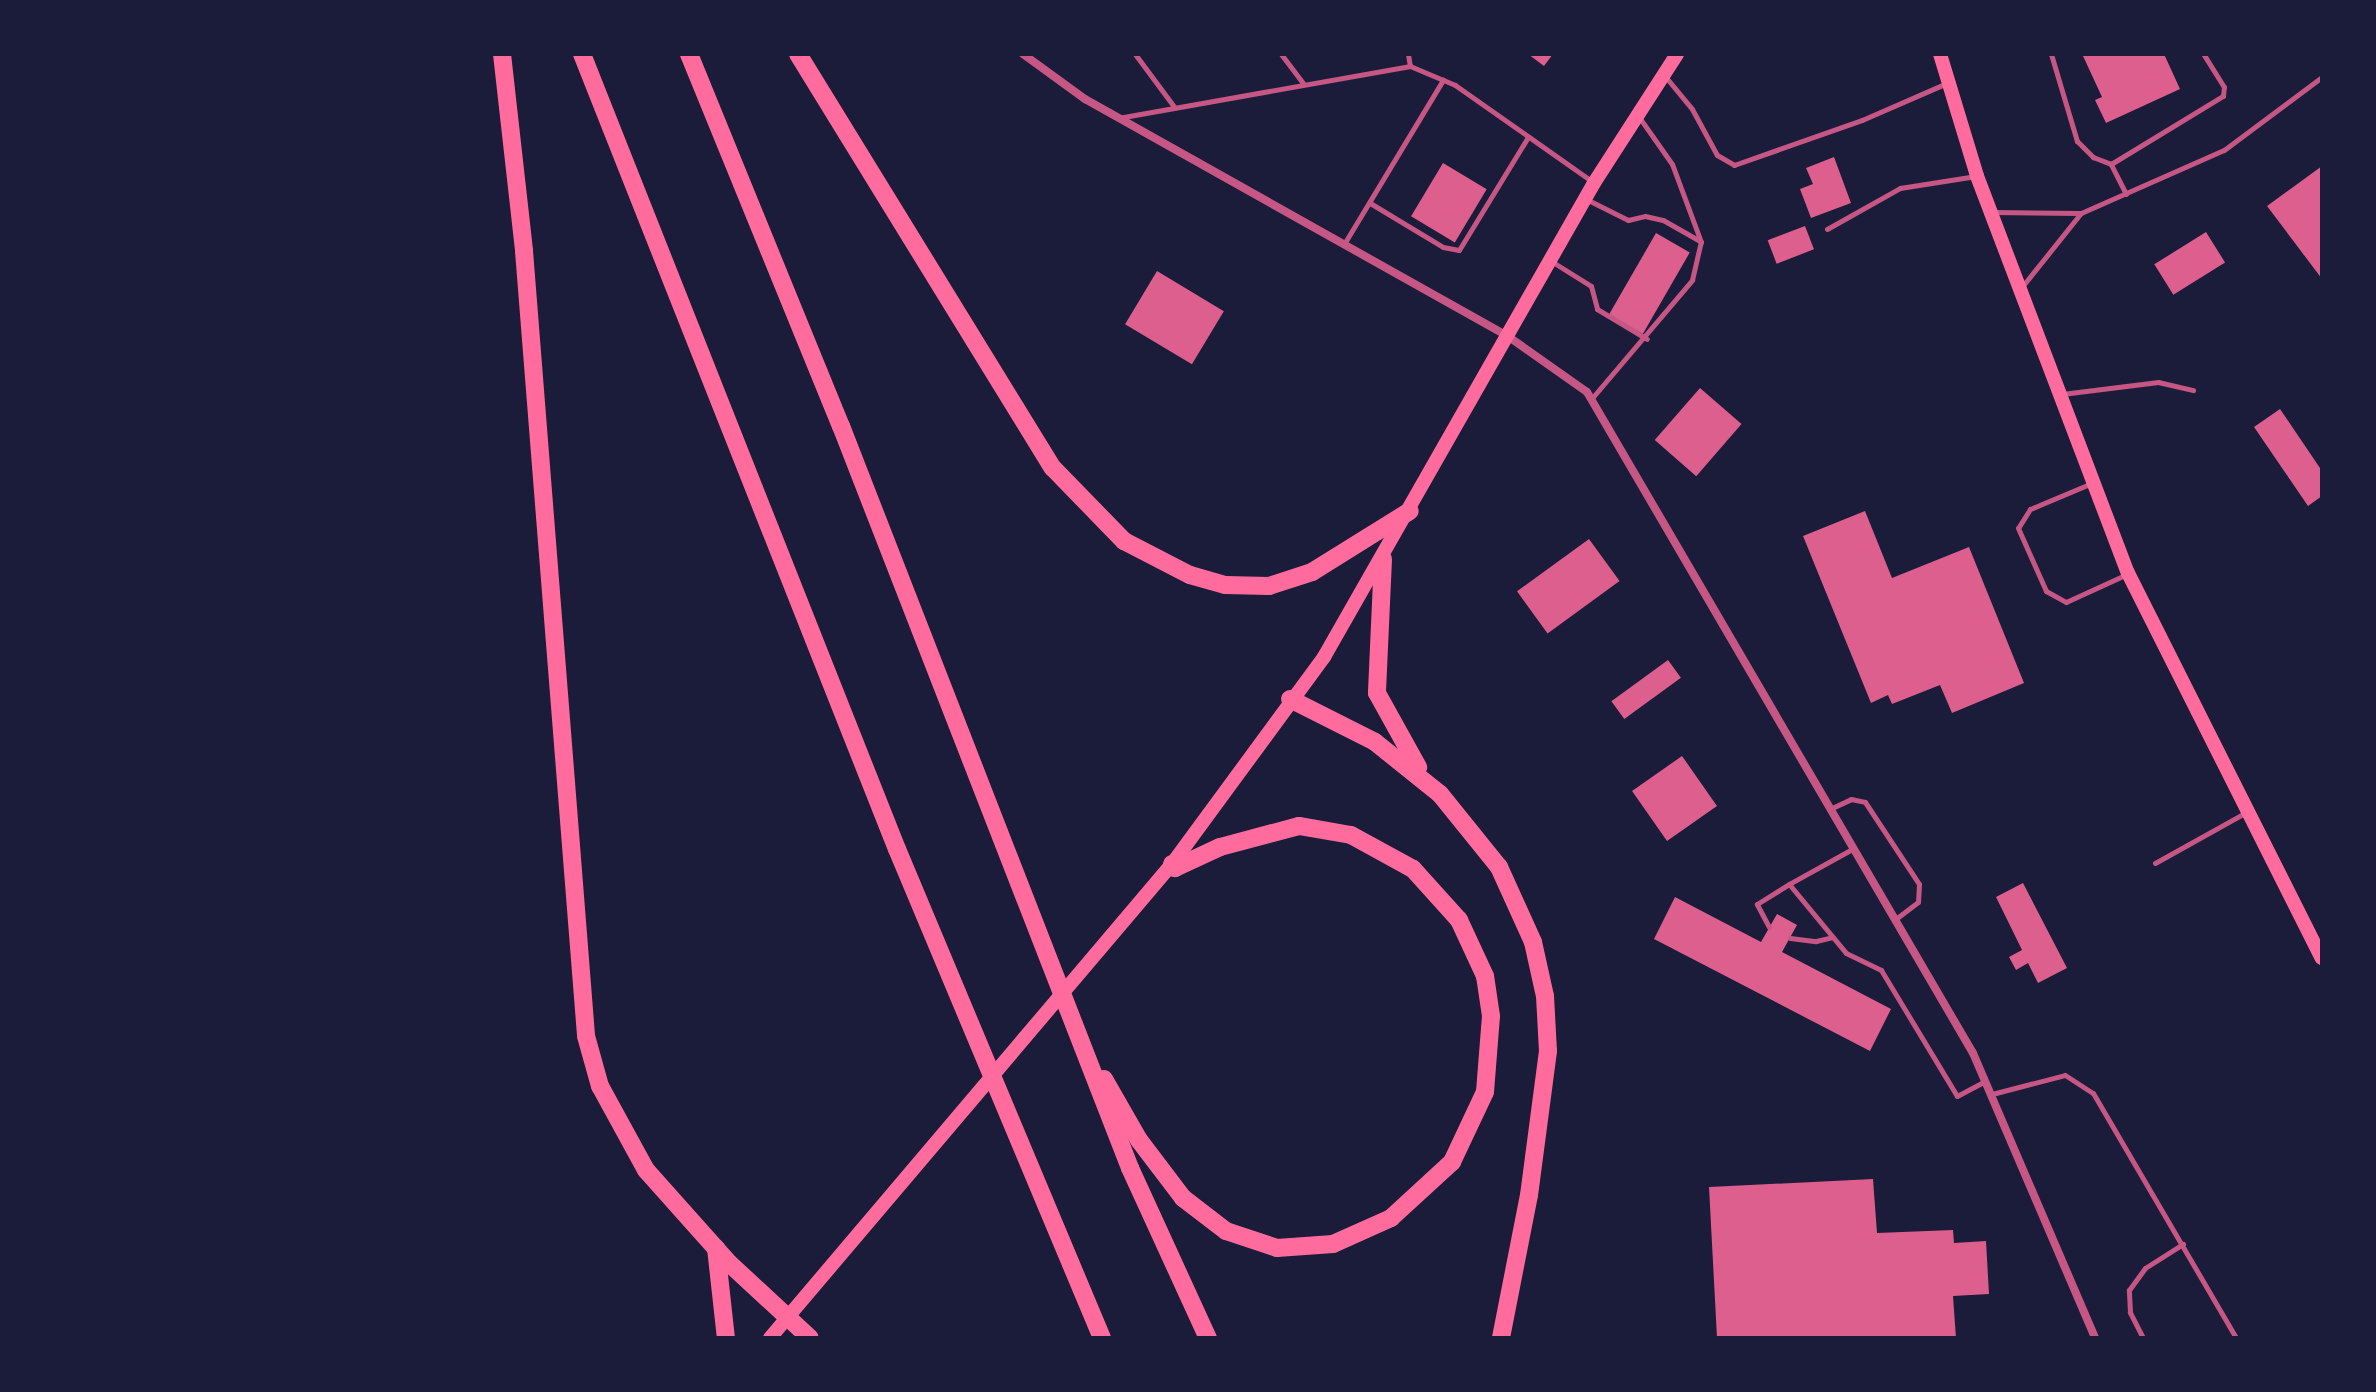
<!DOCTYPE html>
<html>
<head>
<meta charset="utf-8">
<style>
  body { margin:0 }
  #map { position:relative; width:2376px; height:1392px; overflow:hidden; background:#1b1b3a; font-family:Karla,sans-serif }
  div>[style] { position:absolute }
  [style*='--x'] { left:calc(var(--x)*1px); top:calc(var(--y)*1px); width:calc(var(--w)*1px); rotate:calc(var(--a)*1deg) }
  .building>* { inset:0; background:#dd5f8e; transform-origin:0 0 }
  .service>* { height:5px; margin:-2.5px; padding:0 2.5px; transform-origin:2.5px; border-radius:2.5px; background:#c65784 }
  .minor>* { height:8px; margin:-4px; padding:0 4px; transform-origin:4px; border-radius:4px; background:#c65784 }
  .secondary>* { height:14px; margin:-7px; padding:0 7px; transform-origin:7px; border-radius:7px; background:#ff6b9d }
  .primary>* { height:14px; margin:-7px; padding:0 7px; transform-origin:7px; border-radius:7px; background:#ff6b9d }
  .motorway>* { height:18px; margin:-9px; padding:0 9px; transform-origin:9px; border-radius:9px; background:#ff6b9d }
  span { translate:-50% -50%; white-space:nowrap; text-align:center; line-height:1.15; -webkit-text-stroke:7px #1b1b3a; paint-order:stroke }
  .frame { position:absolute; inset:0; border:56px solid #1b1b3a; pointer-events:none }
</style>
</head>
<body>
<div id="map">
  <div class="building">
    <div style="clip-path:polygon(1528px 54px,1553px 54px,1544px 66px)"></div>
    <div style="clip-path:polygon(2152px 54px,2164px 54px,2180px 89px,2106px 123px,2095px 100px,2102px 97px,2083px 56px)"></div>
    <div style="clip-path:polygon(1834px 157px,1851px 203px,1811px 218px,1800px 189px,1813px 184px,1806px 168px)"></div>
    <div style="left:1443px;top:163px;width:51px;height:62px;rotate:31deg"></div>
    <div style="clip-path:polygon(2322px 166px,2322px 279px,2267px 206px)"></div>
    <div style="left:1805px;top:226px;width:25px;height:40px;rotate:69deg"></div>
    <div style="left:2206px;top:232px;width:36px;height:61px;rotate:58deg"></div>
    <div style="left:1656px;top:233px;width:39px;height:94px;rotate:30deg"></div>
    <div style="left:1157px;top:271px;width:78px;height:62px;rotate:31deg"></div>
    <div style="left:1700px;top:388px;width:55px;height:69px;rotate:41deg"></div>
    <div style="clip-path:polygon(2280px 409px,2322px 471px,2322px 496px,2308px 506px,2254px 427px)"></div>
    <div style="clip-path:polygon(1865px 511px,1892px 578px,1969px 547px,2024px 683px,1952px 713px,1940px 685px,1892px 704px,1888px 695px,1871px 703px,1803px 536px)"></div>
    <div style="left:1589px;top:539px;width:52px;height:89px;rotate:54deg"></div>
    <div style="left:1668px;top:660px;width:22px;height:70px;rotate:54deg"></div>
    <div style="left:1682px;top:756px;width:61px;height:61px;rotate:55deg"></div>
    <div style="clip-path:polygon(2023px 883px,2067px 968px,2038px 983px,2028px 963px,2016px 970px,2009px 957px,2022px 950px,1996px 897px)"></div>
    <div style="clip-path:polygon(1675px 897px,1761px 942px,1777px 914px,1797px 925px,1782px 952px,1891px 1009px,1870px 1051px,1654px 939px)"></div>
    <div style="clip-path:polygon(1873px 1179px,1877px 1233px,1953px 1230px,1954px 1243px,1986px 1241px,1989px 1294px,1953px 1296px,1956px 1338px,1717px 1338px,1709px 1187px)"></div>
  </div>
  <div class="service">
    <div style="--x:1135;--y:54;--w:67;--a:53.5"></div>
    <div style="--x:1281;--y:54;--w:38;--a:53"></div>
    <div style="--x:1408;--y:54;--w:12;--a:81"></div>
    <div style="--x:2051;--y:54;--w:91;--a:73.4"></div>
    <div style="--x:2077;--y:141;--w:23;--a:45"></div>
    <div style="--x:2093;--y:157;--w:19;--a:21"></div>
    <div style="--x:1664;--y:75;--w:44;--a:50.5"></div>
    <div style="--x:1692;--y:109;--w:52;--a:61.5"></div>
    <div style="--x:1717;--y:155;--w:20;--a:30"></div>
    <div style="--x:1734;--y:165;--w:136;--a:-19.4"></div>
    <div style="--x:1862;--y:120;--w:93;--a:-23.5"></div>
    <div style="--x:1118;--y:118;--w:297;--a:-10.1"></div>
    <div style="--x:1410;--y:66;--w:49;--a:22.9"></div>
    <div style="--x:1455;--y:85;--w:169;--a:35.1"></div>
    <div style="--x:2126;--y:194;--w:34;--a:-117"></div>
    <div style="--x:2111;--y:164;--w:131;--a:-31.3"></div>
    <div style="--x:2223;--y:96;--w:9;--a:-84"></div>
    <div style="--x:2224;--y:87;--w:39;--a:-122"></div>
    <div style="--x:1586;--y:199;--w:47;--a:26.6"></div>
    <div style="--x:1628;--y:220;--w:17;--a:-13"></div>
    <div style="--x:1645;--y:216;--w:18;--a:13"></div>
    <div style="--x:1663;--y:220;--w:43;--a:29.6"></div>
    <div style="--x:1370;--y:203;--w:85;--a:31.1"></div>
    <div style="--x:1443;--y:247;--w:16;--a:11"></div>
    <div style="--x:1459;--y:250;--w:132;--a:-58.6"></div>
    <div style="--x:1992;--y:212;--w:89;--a:0.6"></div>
    <div style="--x:2081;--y:213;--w:156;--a:-23.8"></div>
    <div style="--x:2224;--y:150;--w:122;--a:-36.7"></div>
    <div style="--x:1827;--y:229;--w:84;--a:-29.3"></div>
    <div style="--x:1900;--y:188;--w:77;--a:-9"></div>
    <div style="--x:1344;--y:244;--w:192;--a:-58.9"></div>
    <div style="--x:1551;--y:261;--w:47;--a:32"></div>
    <div style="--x:1591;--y:286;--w:24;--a:75"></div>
    <div style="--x:1597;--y:309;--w:58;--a:31"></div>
    <div style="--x:2021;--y:288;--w:95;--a:-51.4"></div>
    <div style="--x:2062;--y:394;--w:97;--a:-7.1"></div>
    <div style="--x:2158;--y:382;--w:36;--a:13"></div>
    <div style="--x:1592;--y:398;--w:155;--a:-49.7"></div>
    <div style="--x:1692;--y:280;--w:39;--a:-77"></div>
    <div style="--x:1701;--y:242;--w:83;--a:-110.4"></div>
    <div style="--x:1672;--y:164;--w:57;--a:-125.1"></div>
    <div style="--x:2092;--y:483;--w:67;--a:157.2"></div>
    <div style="--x:2030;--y:509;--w:22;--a:122"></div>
    <div style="--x:2018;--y:528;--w:69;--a:66"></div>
    <div style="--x:2046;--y:591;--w:23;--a:29"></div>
    <div style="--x:2066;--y:602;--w:65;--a:-24.6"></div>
    <div style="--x:1832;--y:808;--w:21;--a:-25"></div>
    <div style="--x:1851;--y:799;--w:14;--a:12"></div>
    <div style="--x:1865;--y:802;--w:98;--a:56.6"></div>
    <div style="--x:1919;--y:884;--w:18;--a:93"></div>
    <div style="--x:1918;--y:902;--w:26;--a:143"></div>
    <div style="--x:1854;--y:848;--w:74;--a:151"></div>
    <div style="--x:1789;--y:884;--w:89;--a:50.4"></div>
    <div style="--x:1846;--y:953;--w:39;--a:26"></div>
    <div style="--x:1881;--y:970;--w:147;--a:58.9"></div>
    <div style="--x:1957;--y:1096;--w:32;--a:-28"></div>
    <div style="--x:2155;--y:863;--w:103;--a:-29.1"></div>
    <div style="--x:1769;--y:927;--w:26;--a:-118"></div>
    <div style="--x:1757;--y:904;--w:38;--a:-32"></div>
    <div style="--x:1790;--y:938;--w:26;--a:7"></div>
    <div style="--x:1816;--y:941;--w:17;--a:-13"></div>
    <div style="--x:1992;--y:1094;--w:75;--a:-14.6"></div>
    <div style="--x:2065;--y:1075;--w:33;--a:33"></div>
    <div style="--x:2093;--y:1093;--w:284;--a:59.7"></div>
    <div style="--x:2143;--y:1338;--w:29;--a:-117"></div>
    <div style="--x:2130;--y:1312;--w:22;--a:-93"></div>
    <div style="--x:2129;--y:1290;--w:27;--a:-54"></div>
    <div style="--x:2145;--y:1268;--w:45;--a:-32.3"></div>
  </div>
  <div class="minor">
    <div style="--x:1023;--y:54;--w:77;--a:36"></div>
    <div style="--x:1085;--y:99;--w:486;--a:29.3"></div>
    <div style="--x:1509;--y:337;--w:95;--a:35.2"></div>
    <div style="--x:1587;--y:392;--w:765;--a:59.72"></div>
    <div style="--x:1973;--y:1053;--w:310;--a:66.8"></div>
  </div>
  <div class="secondary">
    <div style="--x:770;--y:1338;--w:622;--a:-49.7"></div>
    <div style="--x:1172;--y:864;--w:257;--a:-53.7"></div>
    <div style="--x:1324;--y:657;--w:546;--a:-60.33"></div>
    <div style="--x:1594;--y:183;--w:153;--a:-57.2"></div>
  </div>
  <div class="primary">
    <div style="--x:1940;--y:54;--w:127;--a:73.1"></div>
    <div style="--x:1977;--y:176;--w:425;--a:69.2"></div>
    <div style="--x:2128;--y:573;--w:431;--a:63.3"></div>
  </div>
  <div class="motorway">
    <div style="--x:502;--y:54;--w:198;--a:83.6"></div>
    <div style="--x:524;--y:251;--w:787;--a:85.48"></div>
    <div style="--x:586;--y:1036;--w:52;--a:74.4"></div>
    <div style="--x:600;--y:1086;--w:96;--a:61.3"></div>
    <div style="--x:646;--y:1170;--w:125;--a:48.3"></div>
    <div style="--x:729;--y:1263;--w:110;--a:42.8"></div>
    <div style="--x:582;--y:54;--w:855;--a:68.39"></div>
    <div style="--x:897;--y:849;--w:530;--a:67.26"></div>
    <div style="--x:689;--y:54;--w:402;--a:67.8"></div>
    <div style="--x:841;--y:426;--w:796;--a:68.72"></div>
    <div style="--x:1130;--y:1168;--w:187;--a:65.4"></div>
    <div style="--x:798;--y:54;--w:486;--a:58.4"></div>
    <div style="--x:1053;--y:468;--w:102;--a:45.8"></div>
    <div style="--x:1124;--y:541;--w:74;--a:27.3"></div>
    <div style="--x:1190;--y:575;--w:36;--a:16"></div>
    <div style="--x:1225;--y:585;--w:44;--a:1.3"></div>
    <div style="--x:1269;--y:586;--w:45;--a:-18"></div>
    <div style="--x:1312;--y:572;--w:115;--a:-31.9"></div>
    <div style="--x:1383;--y:559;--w:134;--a:92.6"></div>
    <div style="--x:1377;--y:693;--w:85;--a:61"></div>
    <div style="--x:1290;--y:699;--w:95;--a:26.8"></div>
    <div style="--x:1375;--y:742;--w:83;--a:38.7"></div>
    <div style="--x:1440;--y:794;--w:94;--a:51.1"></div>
    <div style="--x:1499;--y:867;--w:82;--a:65.6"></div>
    <div style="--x:1533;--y:942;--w:55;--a:77.5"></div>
    <div style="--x:1545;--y:996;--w:55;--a:86.9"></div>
    <div style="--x:1548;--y:1051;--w:145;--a:97.5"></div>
    <div style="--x:1529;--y:1195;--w:146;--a:101.1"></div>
    <div style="--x:1104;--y:1079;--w:70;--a:60.2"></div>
    <div style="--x:1139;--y:1140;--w:73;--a:52.8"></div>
    <div style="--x:1183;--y:1198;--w:54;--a:37.5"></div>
    <div style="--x:1226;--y:1231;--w:54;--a:18.4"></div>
    <div style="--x:1277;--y:1248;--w:56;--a:-4.1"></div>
    <div style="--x:1333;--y:1244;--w:64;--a:-24.1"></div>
    <div style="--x:1391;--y:1218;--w:83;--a:-42.6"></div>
    <div style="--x:1452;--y:1162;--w:77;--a:-64.8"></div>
    <div style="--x:1485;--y:1092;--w:76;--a:-85.5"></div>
    <div style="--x:1491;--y:1016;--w:40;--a:-98.5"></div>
    <div style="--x:1485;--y:976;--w:62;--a:-114.9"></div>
    <div style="--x:1459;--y:920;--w:69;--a:-132"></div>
    <div style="--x:1413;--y:869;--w:71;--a:-151.3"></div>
    <div style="--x:1351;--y:835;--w:53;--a:-170.2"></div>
    <div style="--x:1299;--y:826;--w:82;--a:165.1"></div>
    <div style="--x:1220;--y:847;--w:50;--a:155"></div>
    <div style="--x:1175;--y:868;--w:5;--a:-127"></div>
    <div style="--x:716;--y:1248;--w:91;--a:83.7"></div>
  </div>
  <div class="frame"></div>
</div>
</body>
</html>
